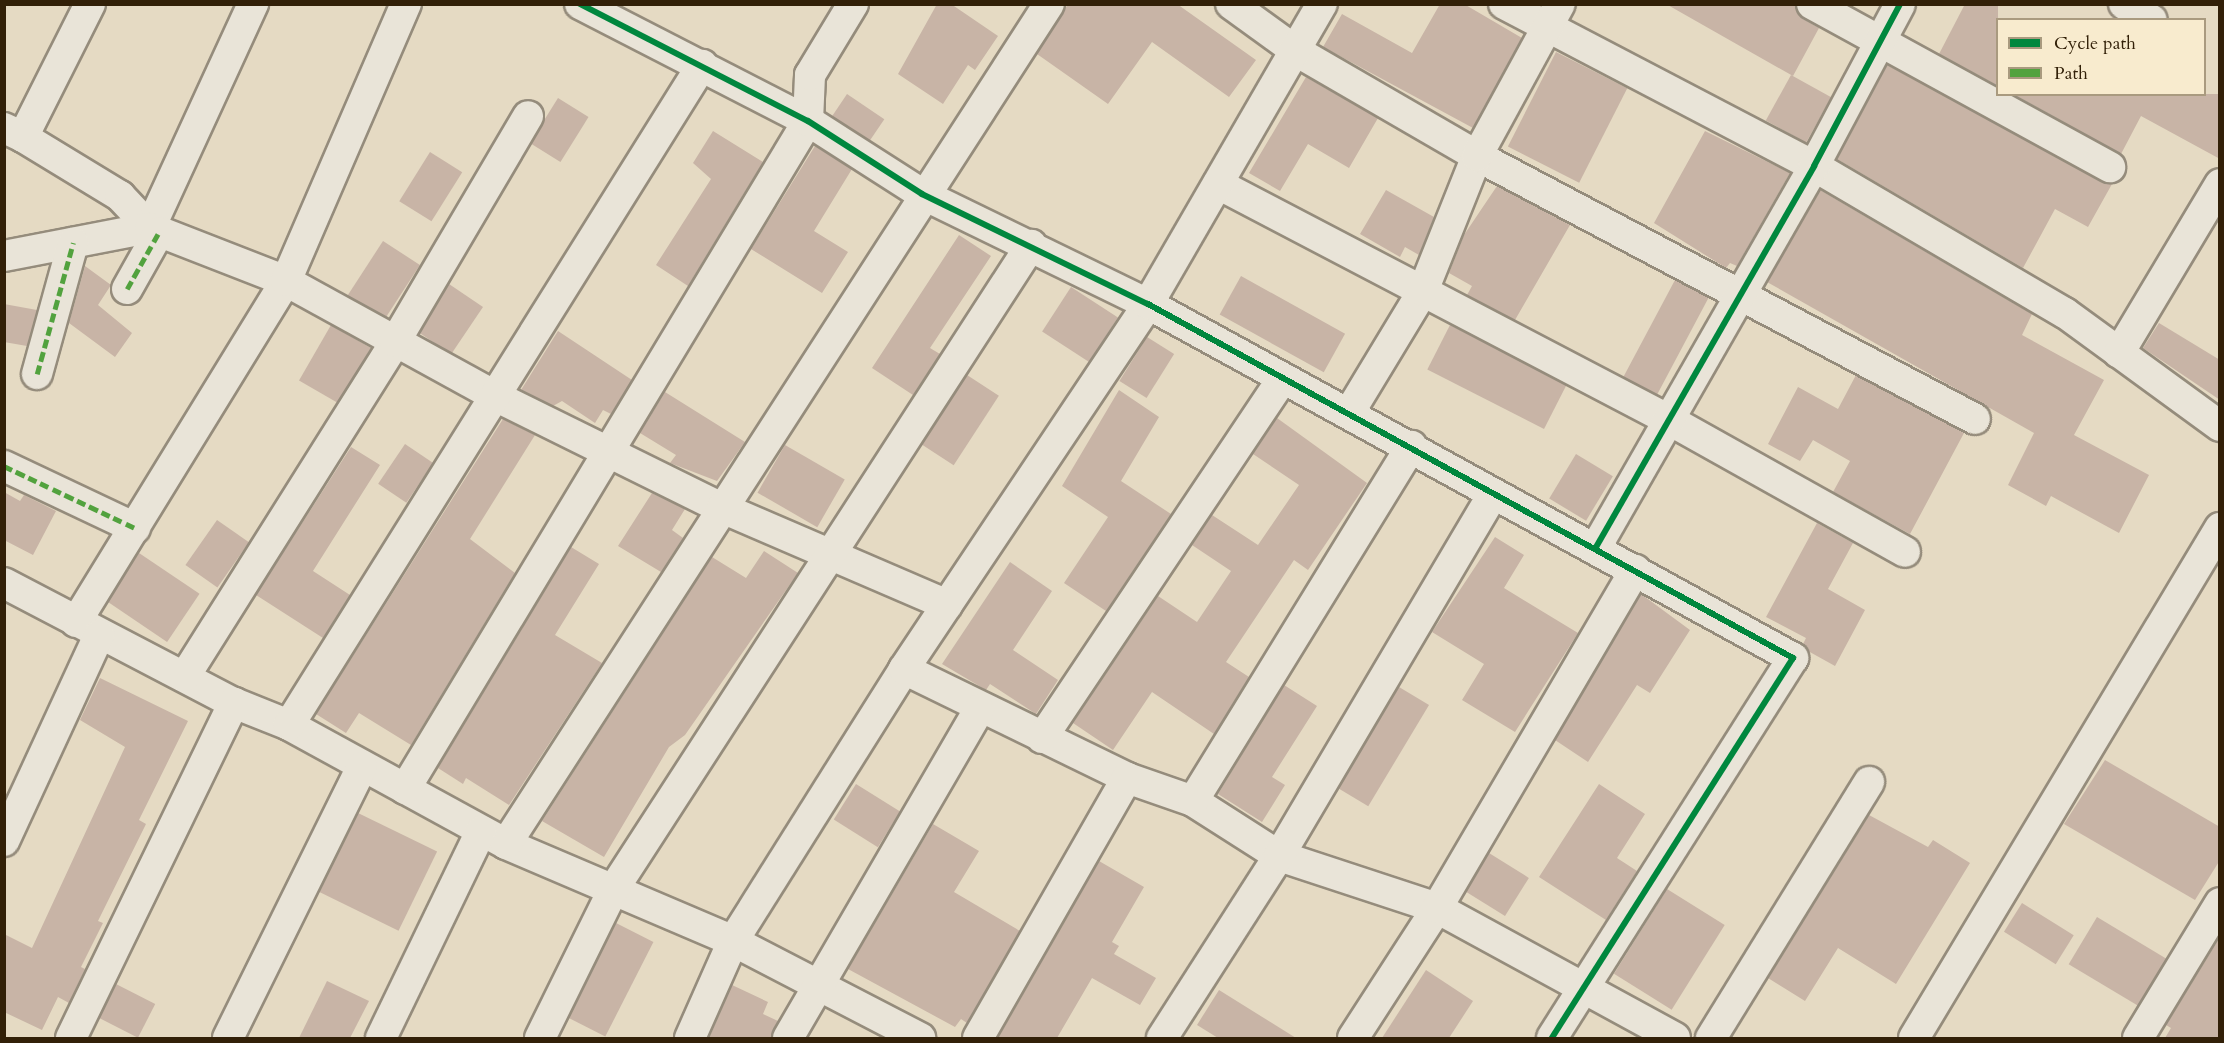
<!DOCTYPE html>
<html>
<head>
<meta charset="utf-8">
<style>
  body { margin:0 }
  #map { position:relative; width:2224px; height:1043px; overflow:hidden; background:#e5dac3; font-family:Cardo,serif }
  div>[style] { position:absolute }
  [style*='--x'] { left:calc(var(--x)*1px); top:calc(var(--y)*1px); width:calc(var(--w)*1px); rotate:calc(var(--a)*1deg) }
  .building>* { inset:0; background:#c8b4a6; transform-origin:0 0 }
  .roads { filter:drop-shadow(2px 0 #958c7c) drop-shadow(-2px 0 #958c7c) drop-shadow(0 2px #958c7c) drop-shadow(0 -2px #958c7c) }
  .minor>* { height:30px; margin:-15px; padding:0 15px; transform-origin:15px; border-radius:15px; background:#e9e4d8 }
  .quiet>* { height:4.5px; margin-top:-2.25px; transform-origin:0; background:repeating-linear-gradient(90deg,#52a23e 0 9px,transparent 0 13.5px) }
  .cycleway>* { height:6px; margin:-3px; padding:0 3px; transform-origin:3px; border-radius:3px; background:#00873e }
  span { translate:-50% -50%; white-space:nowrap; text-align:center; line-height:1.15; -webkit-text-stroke:4.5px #f8ebce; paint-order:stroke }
  .frame { position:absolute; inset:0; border:6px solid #322008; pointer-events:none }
  .legend { position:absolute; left:1996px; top:18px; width:210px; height:78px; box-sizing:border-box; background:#f8ebce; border:2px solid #a99a7f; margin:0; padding:8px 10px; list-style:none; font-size:18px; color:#322008 }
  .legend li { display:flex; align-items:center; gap:12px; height:30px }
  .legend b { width:30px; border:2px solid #a99a7f }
</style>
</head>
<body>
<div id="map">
  <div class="building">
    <div style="clip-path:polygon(937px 4px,951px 4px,998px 36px,975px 70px,968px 65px,943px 104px,898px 74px)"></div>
    <div style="clip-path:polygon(1068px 4px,1177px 4px,1256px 60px,1229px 97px,1152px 42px,1108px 104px,1037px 54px)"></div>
    <div style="clip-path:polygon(1440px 4px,1464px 4px,1522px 38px,1473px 128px,1323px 47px,1342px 14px,1412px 53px)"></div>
    <div style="clip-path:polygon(1666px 4px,1795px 4px,1803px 19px,1819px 28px,1793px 76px)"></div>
    <div style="clip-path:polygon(1965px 4px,1998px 4px,1998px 86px,1939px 54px)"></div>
    <div style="left:1556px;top:52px;width:80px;height:106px;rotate:27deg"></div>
    <div style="clip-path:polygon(1887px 65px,2112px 184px,2088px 227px,2055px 209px,2023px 268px,1837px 159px)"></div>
    <div style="left:1791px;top:75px;width:46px;height:52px;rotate:29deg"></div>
    <div style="clip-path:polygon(1306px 77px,1378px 118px,1349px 168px,1308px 144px,1280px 191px,1249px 173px)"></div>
    <div style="left:847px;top:94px;width:45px;height:27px;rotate:34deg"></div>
    <div style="clip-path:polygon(2013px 94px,2220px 94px,2220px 159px,2141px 116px,2121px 154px)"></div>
    <div style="left:558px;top:98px;width:36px;height:53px;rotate:32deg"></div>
    <div style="clip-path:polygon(713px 131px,763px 162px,688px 286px,656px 265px,711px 179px,693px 163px)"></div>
    <div style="clip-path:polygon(1705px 131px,1790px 173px,1737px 266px,1730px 263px,1726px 268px,1654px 223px)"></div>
    <div style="clip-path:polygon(815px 146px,852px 169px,814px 231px,848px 252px,822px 293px,751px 249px)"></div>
    <div style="left:430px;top:152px;width:38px;height:58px;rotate:32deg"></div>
    <div style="clip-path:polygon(1497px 186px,1570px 225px,1515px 320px,1467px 295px,1472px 286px,1449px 273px,1464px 235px)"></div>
    <div style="clip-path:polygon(1386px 190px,1434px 217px,1419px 255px,1405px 247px,1400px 257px,1360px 234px)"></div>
    <div style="clip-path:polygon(1820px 190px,2032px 314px,2022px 335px,2104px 380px,2074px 435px,2149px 475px,2119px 533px,2051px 496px,2046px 506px,2008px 485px,2034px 433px,1767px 282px)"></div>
    <div style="clip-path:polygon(959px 235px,991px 256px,930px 348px,940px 354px,913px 395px,872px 368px)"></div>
    <div style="left:383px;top:241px;width:44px;height:65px;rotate:33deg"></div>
    <div style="clip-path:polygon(85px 266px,111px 285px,98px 305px,132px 333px,115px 357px,69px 323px)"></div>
    <div style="left:1241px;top:276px;width:119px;height:44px;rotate:29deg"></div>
    <div style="left:1675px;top:280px;width:38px;height:110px;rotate:28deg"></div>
    <div style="left:449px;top:284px;width:41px;height:57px;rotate:34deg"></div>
    <div style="left:1071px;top:287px;width:56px;height:53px;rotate:33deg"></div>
    <div style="clip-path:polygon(4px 304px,37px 310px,27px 346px,4px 342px)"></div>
    <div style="clip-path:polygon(2159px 323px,2220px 360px,2220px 400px,2143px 348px)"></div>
    <div style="left:331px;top:325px;width:46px;height:64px;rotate:30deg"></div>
    <div style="left:1450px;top:325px;width:131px;height:50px;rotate:27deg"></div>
    <div style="clip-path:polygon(558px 331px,632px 380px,611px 414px,603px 410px,595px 423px,562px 401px,553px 406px,521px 390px)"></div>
    <div style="left:1147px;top:337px;width:32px;height:52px;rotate:32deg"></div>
    <div style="left:967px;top:375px;width:38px;height:83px;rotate:33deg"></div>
    <div style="clip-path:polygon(1856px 375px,1964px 433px,1910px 534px,1833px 492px,1850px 461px,1813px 440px,1800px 461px,1768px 444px,1798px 387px,1838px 409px)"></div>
    <div style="clip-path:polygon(1119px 390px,1159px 417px,1121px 481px,1171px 514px,1106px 611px,1064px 583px,1108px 517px,1062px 486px)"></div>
    <div style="clip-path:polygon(665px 392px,745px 442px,717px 481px,670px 463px,676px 455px,640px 433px)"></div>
    <div style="clip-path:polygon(1277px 418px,1367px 483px,1308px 570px,1294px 560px,1226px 662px,1249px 677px,1214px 734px,1152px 692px,1113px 750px,1073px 723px,1158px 596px,1197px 622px,1231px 571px,1192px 545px,1212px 515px,1258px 545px,1299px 485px,1253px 454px)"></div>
    <div style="clip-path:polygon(503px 419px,535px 435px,470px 539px,515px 573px,411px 745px,359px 713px,346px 733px,316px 714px)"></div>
    <div style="left:405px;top:444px;width:34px;height:48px;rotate:34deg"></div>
    <div style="left:785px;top:445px;width:69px;height:55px;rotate:30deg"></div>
    <div style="clip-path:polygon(351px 447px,380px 465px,313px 571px,350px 595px,323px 638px,256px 595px)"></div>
    <div style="left:1576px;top:454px;width:43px;height:52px;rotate:31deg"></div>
    <div style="clip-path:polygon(4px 492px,20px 501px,24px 495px,56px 511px,33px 555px,4px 540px)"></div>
    <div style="clip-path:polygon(652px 493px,685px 509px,672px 530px,683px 538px,661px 572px,618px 546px)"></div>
    <div style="left:217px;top:520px;width:39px;height:55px;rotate:35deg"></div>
    <div style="clip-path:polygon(1817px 523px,1853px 543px,1828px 589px,1865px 610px,1835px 666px,1808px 651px,1803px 644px,1806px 638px,1766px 617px)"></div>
    <div style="clip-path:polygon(1495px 537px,1524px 555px,1504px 588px,1578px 633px,1515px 732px,1462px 700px,1484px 664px,1432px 632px)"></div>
    <div style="clip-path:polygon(571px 547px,599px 564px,555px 635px,602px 663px,509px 805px,466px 778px,463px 784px,438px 768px)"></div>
    <div style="clip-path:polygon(764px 551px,798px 573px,685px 735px,669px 747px,604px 857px,542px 821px,712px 557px,746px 578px)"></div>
    <div style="left:139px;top:553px;width:73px;height:58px;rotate:34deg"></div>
    <div style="clip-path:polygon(1010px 562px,1052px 591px,1013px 650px,1058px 680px,1036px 714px,990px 684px,986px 690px,942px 664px)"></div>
    <div style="clip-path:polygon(1641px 594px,1690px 630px,1650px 693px,1637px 685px,1588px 762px,1555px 740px)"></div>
    <div style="clip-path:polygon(100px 678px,188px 721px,139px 820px,146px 824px,98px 921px,103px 923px,81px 967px,85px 969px,69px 1003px,58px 997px,42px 1030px,4px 1012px,4px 934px,32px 948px,125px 747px,80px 720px)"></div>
    <div style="clip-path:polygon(1284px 685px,1317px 706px,1272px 777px,1285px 785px,1262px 822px,1218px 794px)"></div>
    <div style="left:1399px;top:687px;width:35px;height:118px;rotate:31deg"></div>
    <div style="clip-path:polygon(2105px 760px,2220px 827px,2220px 860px,2195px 900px,2064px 824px)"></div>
    <div style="left:856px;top:784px;width:52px;height:42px;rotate:32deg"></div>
    <div style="clip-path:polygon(1599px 784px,1645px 814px,1617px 858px,1637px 871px,1606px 920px,1539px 877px)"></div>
    <div style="left:358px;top:813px;width:88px;height:88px;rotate:26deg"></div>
    <div style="clip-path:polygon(1869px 815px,1928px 847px,1933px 840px,1970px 863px,1896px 984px,1838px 948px,1805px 1001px,1768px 978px)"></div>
    <div style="clip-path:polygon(933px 824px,979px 851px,954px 892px,1020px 931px,967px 1023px,961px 1019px,955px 1027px,848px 969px)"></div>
    <div style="left:1489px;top:853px;width:47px;height:45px;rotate:32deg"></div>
    <div style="clip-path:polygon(1099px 861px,1144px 887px,1112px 942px,1119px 946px,1114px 954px,1156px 978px,1140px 1005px,1092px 978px,1057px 1038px,998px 1038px)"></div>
    <div style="left:1667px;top:889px;width:68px;height:100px;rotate:32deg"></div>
    <div style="left:2022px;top:903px;width:61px;height:34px;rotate:32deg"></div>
    <div style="left:2097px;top:917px;width:81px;height:55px;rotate:31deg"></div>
    <div style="left:616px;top:923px;width:42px;height:106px;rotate:27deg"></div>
    <div style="clip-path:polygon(2220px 937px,2220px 1038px,2165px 1038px,2171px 1028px,2166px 1025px)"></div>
    <div style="clip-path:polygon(1426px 970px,1473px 1001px,1449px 1038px,1382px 1038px)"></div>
    <div style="clip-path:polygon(327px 981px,369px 1001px,350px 1038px,299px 1038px)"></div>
    <div style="left:116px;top:984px;width:44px;height:38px;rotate:27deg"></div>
    <div style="clip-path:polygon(732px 985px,768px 1002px,763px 1014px,778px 1021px,771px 1038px,709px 1038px)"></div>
    <div style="clip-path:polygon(1219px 990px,1296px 1038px,1218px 1038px,1197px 1025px)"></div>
  </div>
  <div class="roads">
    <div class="minor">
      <div style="--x:580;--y:4;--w:256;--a:27.2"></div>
      <div style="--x:808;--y:121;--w:135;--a:32.6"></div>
      <div style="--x:922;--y:194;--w:251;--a:26"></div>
      <div style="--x:1148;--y:304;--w:736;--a:28.76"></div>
      <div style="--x:1793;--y:658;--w:450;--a:122.4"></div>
      <div style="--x:1231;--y:4;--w:80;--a:35.9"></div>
      <div style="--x:1296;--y:51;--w:209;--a:30.1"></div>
      <div style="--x:1477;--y:156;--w:563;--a:27.84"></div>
      <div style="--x:1504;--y:4;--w:350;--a:27.6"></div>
      <div style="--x:1814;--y:166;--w:291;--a:30.4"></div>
      <div style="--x:2065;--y:313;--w:192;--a:36.1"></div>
      <div style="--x:1812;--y:4;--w:340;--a:28.7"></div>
      <div style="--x:2124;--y:4;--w:32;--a:30"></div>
      <div style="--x:4;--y:128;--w:21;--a:25"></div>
      <div style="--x:23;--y:137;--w:149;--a:-63.3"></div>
      <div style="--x:23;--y:137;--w:114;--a:31.3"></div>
      <div style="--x:120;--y:196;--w:44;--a:46.8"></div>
      <div style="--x:150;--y:228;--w:247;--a:-65.3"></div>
      <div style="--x:1218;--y:184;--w:511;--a:27.62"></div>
      <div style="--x:1671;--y:421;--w:268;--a:29.2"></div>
      <div style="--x:4;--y:256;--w:149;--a:-10.9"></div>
      <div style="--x:150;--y:228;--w:146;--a:21.3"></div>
      <div style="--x:286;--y:281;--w:239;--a:28.8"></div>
      <div style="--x:495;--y:396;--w:253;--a:26.3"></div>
      <div style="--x:722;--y:508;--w:245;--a:23.3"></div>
      <div style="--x:127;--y:289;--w:65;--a:-60.7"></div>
      <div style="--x:2119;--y:353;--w:197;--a:-59.1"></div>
      <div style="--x:37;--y:374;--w:136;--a:-74.6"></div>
      <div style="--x:1349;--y:413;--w:143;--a:-58.8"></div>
      <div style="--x:1423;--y:291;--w:145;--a:-68.2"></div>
      <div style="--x:1477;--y:156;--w:173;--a:-61.4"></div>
      <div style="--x:4;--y:466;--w:145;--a:25.3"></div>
      <div style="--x:1595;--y:549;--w:441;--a:-60.2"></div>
      <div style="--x:1814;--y:166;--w:183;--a:-62"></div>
      <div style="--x:4;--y:583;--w:259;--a:27.6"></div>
      <div style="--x:234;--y:703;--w:59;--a:21.8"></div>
      <div style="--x:289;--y:725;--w:247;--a:28.7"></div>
      <div style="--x:506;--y:844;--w:247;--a:23.1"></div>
      <div style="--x:733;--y:941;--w:211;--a:27.4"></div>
      <div style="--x:76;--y:622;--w:400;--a:-58.4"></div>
      <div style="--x:286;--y:281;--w:302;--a:-66.6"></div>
      <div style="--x:904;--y:669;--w:248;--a:26"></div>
      <div style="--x:1127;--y:778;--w:70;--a:19.2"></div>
      <div style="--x:1193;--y:801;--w:102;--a:32.6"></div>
      <div style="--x:1279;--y:856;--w:166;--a:18.2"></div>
      <div style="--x:1437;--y:908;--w:271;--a:28.6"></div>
      <div style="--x:185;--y:676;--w:395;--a:-57.8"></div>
      <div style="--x:395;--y:342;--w:262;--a:-59.5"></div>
      <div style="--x:289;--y:725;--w:779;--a:-57.96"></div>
      <div style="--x:1042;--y:738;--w:433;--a:-56.2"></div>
      <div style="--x:405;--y:789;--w:780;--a:-58.9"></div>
      <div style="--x:808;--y:121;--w:46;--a:-87.5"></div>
      <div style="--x:810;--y:75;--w:83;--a:-58.8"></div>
      <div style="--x:1193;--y:801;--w:417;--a:-58.4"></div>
      <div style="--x:4;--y:841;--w:227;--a:-65.2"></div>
      <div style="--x:506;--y:844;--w:1000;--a:-57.12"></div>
      <div style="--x:71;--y:1038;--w:373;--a:-64.1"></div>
      <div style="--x:228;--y:1038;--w:302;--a:-63.7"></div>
      <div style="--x:381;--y:1038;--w:230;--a:-64.2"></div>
      <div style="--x:540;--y:1038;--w:165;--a:-63.7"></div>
      <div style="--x:613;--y:890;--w:769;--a:-57.05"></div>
      <div style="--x:690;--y:1038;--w:106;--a:-66.1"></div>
      <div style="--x:733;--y:941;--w:321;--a:-57.8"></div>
      <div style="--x:904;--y:669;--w:439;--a:-56.2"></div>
      <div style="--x:1148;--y:304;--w:347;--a:-59.9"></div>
      <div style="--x:788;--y:1038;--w:380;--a:-59.8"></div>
      <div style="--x:978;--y:1038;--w:300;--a:-60.2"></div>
      <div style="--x:1162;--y:1038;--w:216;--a:-57.3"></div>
      <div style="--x:1279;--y:856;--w:421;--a:-59.4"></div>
      <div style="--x:1353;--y:1038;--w:155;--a:-57.1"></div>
      <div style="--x:1437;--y:908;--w:392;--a:-59.6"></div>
      <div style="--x:1711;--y:1038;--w:301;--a:-58.3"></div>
      <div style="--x:1914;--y:1038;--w:595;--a:-59.04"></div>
      <div style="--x:2138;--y:1038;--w:158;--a:-58.7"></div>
    </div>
  </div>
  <div class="quiet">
    <div style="--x:127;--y:289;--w:65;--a:-60.7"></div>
    <div style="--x:37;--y:374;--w:136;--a:-74.6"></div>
    <div style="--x:4;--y:466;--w:145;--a:25.3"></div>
  </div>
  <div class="cycleway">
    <div style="--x:580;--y:4;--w:256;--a:27.2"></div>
    <div style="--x:808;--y:121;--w:135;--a:32.6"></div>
    <div style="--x:922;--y:194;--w:251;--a:26"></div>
    <div style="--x:1148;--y:304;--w:736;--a:28.76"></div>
    <div style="--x:1793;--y:658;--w:450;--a:122.4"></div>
    <div style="--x:1595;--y:549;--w:441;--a:-60.2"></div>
    <div style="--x:1814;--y:166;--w:183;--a:-62"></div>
  </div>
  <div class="frame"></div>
  <ul class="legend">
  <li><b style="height:8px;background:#00873e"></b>Cycle path</li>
  <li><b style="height:8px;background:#52a23e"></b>Path</li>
  </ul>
</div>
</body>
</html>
